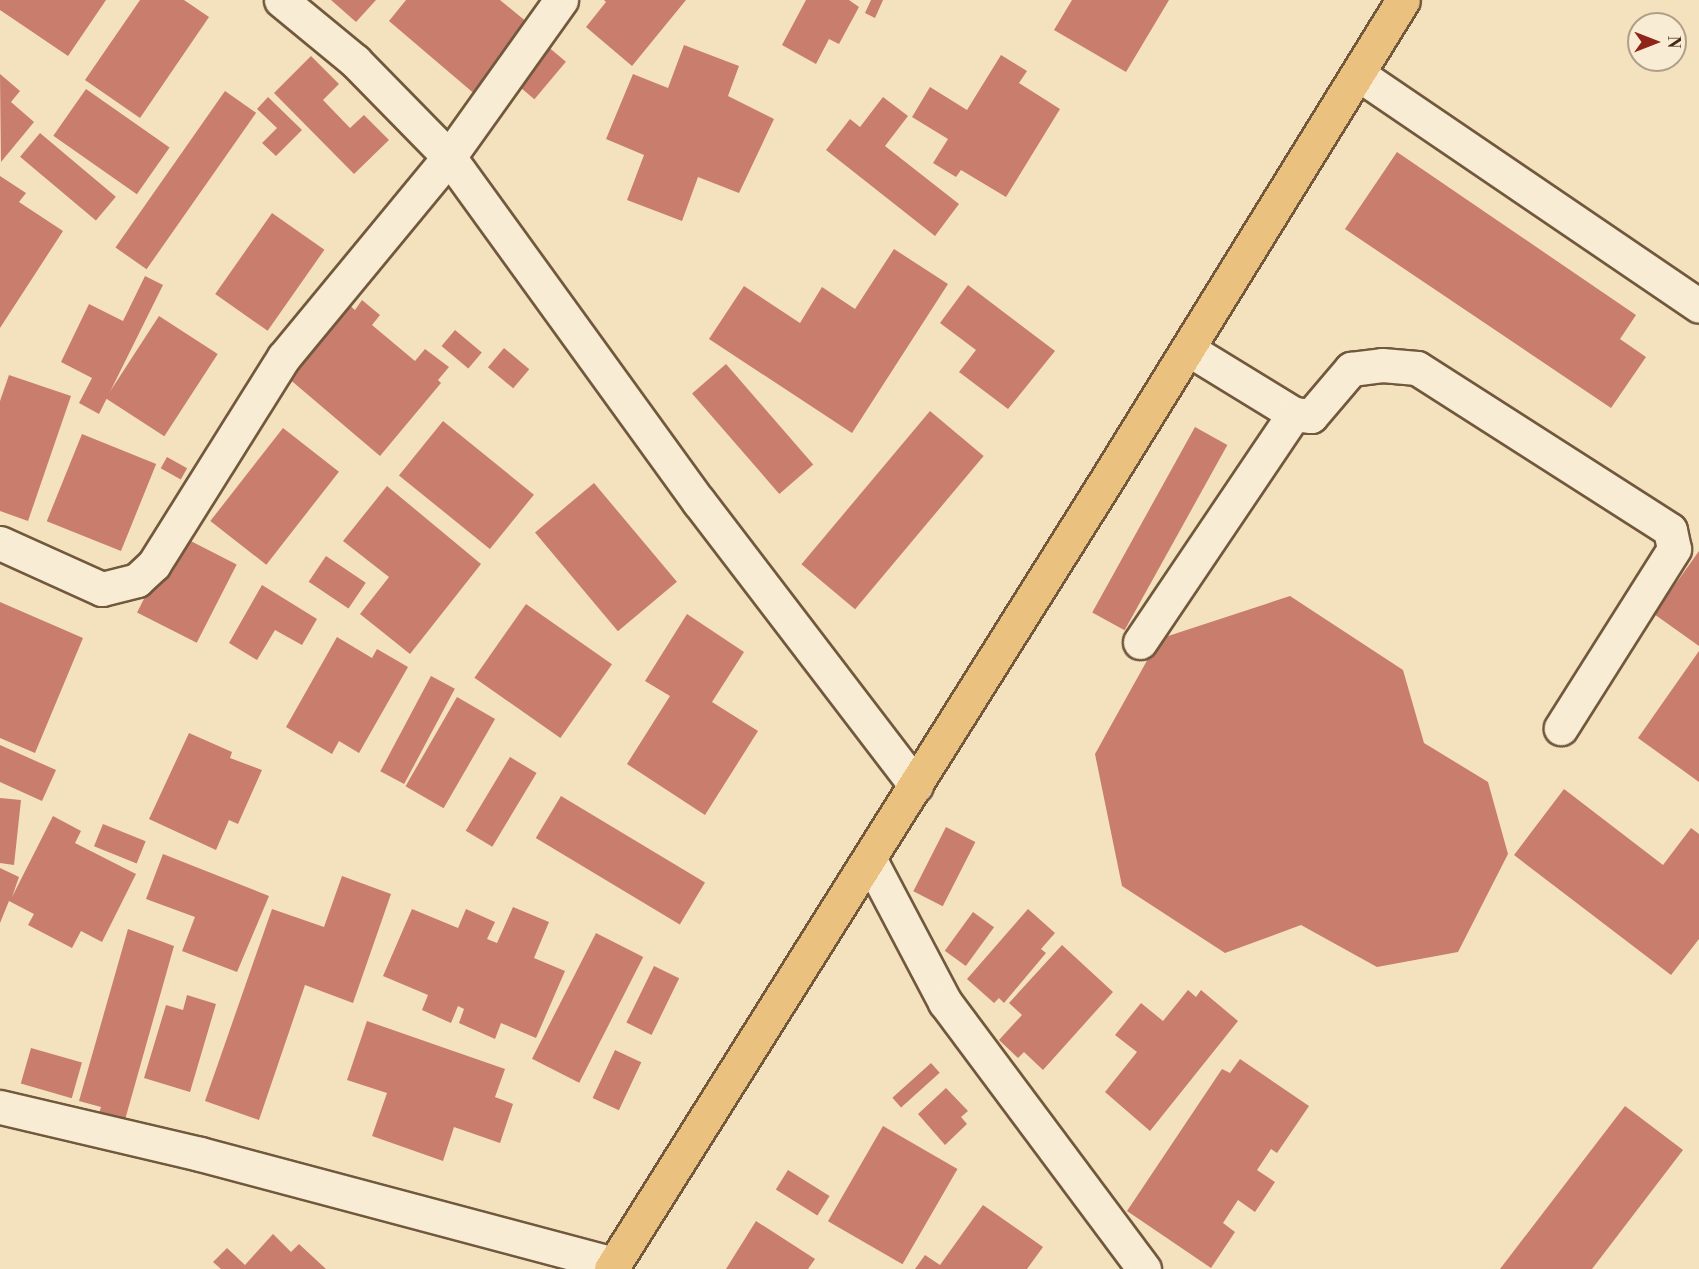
<!DOCTYPE html>
<html>
<head>
<meta charset="utf-8">
<style>
  body { margin:0 }
  #map { position:relative; width:1699px; height:1269px; overflow:hidden; background:#f4e2be; font-family:"Libre Bodoni",serif }
  div>[style] { position:absolute }
  [style*='--x'] { left:calc(var(--x)*1px); top:calc(var(--y)*1px); width:calc(var(--w)*1px); rotate:calc(var(--a)*1deg) }
  .building>* { inset:0; background:#c97d6c; transform-origin:0 0 }
  .roads { filter:drop-shadow(2px 0 #72583c) drop-shadow(-2px 0 #72583c) drop-shadow(0 2px #72583c) drop-shadow(0 -2px #72583c) }
  .minor>* { height:33px; margin:-16.5px; padding:0 16.5px; transform-origin:16.5px; border-radius:16.5px; background:#f8ecd5 }
  .major>* { height:33px; margin:-16.5px; padding:0 16.5px; transform-origin:16.5px; border-radius:16.5px; background:#eac17f }
  span { translate:-50% -50%; white-space:nowrap; text-align:center; line-height:1.15; -webkit-text-stroke:5px #f8ecd5; paint-order:stroke }
  .north { position:absolute; left:1627px; top:12px; width:60px; height:60px; box-sizing:border-box; background:#f8ecd5; border:2px solid #b19e87; border-radius:50%; rotate:90deg; font-size:16px; font-weight:700; line-height:24px; text-align:center; color:#462a11 }
  .north::after { content:''; display:block; margin:auto; width:21px; height:27px; background:#8f2418; clip-path:polygon(50% 0,100% 100%,50% 72%,0 100%) }
</style>
</head>
<body>
<div id="map">
  <div class="building">
    <div style="clip-path:polygon(0 0,106px 0,68px 56px,0 10px)"></div>
    <div style="clip-path:polygon(140px 0,184px 0,209px 17px,140px 118px,85px 80px)"></div>
    <div style="clip-path:polygon(331px 0,376px 0,356px 22px)"></div>
    <div style="clip-path:polygon(406px 0,500px 0,534px 28px,477px 96px,389px 21px)"></div>
    <div style="clip-path:polygon(604px 0,686px 0,632px 66px,586px 27px,606px 2px)"></div>
    <div style="clip-path:polygon(806px 0,849px 0,859px 7px,839px 44px,829px 39px,816px 64px,782px 45px)"></div>
    <div style="clip-path:polygon(871px 0,883px 0,875px 18px,865px 13px)"></div>
    <div style="clip-path:polygon(1072px 0,1169px 0,1126px 72px,1054px 30px)"></div>
    <div style="left:546px;top:45px;width:26px;height:49px;rotate:40deg"></div>
    <div style="clip-path:polygon(684px 45px,739px 66px,728px 96px,774px 119px,739px 193px,698px 177px,682px 221px,627px 200px,644px 155px,606px 139px,633px 74px,668px 88px)"></div>
    <div style="clip-path:polygon(1001px 55px,1027px 71px,1019px 83px,1060px 109px,1006px 197px,961px 170px,956px 177px,933px 163px,948px 139px,912px 117px,930px 87px,967px 110px)"></div>
    <div style="clip-path:polygon(311px 56px,339px 84px,323px 100px,350px 128px,364px 115px,389px 140px,354px 174px,274px 93px)"></div>
    <div style="clip-path:polygon(0 74px,20px 91px,11px 102px,34px 122px,1px 162px)"></div>
    <div style="left:86px;top:89px;width:102px;height:57px;rotate:35deg"></div>
    <div style="left:225px;top:91px;width:38px;height:191px;rotate:35deg"></div>
    <div style="clip-path:polygon(268px 97px,302px 130px,276px 156px,262px 143px,277px 128px,257px 109px)"></div>
    <div style="clip-path:polygon(883px 97px,908px 116px,885px 146px,959px 204px,935px 236px,826px 150px,850px 119px,860px 127px)"></div>
    <div style="left:40px;top:133px;width:99px;height:31px;rotate:40deg"></div>
    <div style="clip-path:polygon(1397px 152px,1636px 315px,1620px 339px,1646px 357px,1611px 408px,1345px 229px)"></div>
    <div style="clip-path:polygon(0 176px,26px 193px,19px 202px,63px 231px,0 328px)"></div>
    <div style="left:272px;top:213px;width:64px;height:99px;rotate:35deg"></div>
    <div style="clip-path:polygon(894px 249px,948px 284px,852px 433px,709px 339px,744px 286px,800px 323px,822px 287px,855px 309px)"></div>
    <div style="clip-path:polygon(145px 276px,163px 285px,99px 414px,79px 403px,92px 378px,61px 362px,89px 304px,123px 321px)"></div>
    <div style="clip-path:polygon(968px 285px,1055px 351px,1008px 409px,959px 372px,976px 350px,940px 323px)"></div>
    <div style="clip-path:polygon(362px 300px,380px 315px,372px 325px,415px 361px,425px 349px,449px 367px,438px 380px,441px 383px,380px 456px,287px 377px,348px 304px,355px 310px)"></div>
    <div style="left:159px;top:316px;width:70px;height:98px;rotate:33deg"></div>
    <div style="left:455px;top:330px;width:35px;height:21px;rotate:40deg"></div>
    <div style="left:504px;top:348px;width:33px;height:25px;rotate:40deg"></div>
    <div style="left:726px;top:364px;width:133px;height:45px;rotate:49deg"></div>
    <div style="clip-path:polygon(9px 375px,71px 396px,28px 521px,0 511px,0 401px)"></div>
    <div style="left:930px;top:411px;width:70px;height:200px;rotate:40deg"></div>
    <div style="left:443px;top:421px;width:117px;height:70px;rotate:39deg"></div>
    <div style="left:1195px;top:427px;width:37px;height:212px;rotate:29deg"></div>
    <div style="left:283px;top:428px;width:71px;height:118px;rotate:38deg"></div>
    <div style="left:82px;top:434px;width:80px;height:94px;rotate:22deg"></div>
    <div style="left:167px;top:457px;width:23px;height:13px;rotate:29deg"></div>
    <div style="left:594px;top:483px;width:129px;height:77px;rotate:50deg"></div>
    <div style="clip-path:polygon(387px 486px,481px 564px,410px 654px,360px 614px,389px 577px,343px 541px)"></div>
    <div style="left:177px;top:534px;width:67px;height:88px;rotate:27deg"></div>
    <div style="clip-path:polygon(1699px 551px,1699px 646px,1654px 614px)"></div>
    <div style="left:326px;top:556px;width:48px;height:31px;rotate:34deg"></div>
    <div style="clip-path:polygon(262px 585px,317px 619px,302px 645px,275px 630px,257px 660px,229px 643px)"></div>
    <div style="clip-path:polygon(1290px 596px,1403px 670px,1424px 743px,1488px 782px,1508px 854px,1458px 952px,1377px 967px,1301px 925px,1225px 953px,1122px 886px,1095px 754px,1159px 639px)"></div>
    <div style="clip-path:polygon(0 602px,83px 638px,35px 753px,0 738px)"></div>
    <div style="left:526px;top:604px;width:105px;height:90px;rotate:35deg"></div>
    <div style="clip-path:polygon(687px 614px,744px 652px,712px 702px,758px 731px,705px 815px,627px 764px,670px 696px,645px 681px)"></div>
    <div style="clip-path:polygon(337px 637px,372px 658px,377px 649px,408px 667px,359px 753px,339px 741px,332px 754px,286px 727px)"></div>
    <div style="clip-path:polygon(1699px 651px,1699px 782px,1638px 738px)"></div>
    <div style="left:431px;top:676px;width:27px;height:108px;rotate:28deg"></div>
    <div style="left:457px;top:697px;width:44px;height:103px;rotate:30deg"></div>
    <div style="clip-path:polygon(189px 733px,232px 752px,230px 758px,262px 770px,238px 824px,229px 820px,216px 850px,149px 819px)"></div>
    <div style="clip-path:polygon(0 745px,56px 770px,42px 801px,0 782px)"></div>
    <div style="left:510px;top:757px;width:31px;height:86px;rotate:31deg"></div>
    <div style="clip-path:polygon(1564px 789px,1663px 865px,1691px 828px,1699px 834px,1699px 939px,1671px 975px,1514px 855px)"></div>
    <div style="left:561px;top:796px;width:168px;height:49px;rotate:31deg"></div>
    <div style="clip-path:polygon(0 798px,21px 800px,14px 865px,0 863px)"></div>
    <div style="clip-path:polygon(53px 816px,81px 831px,75px 843px,136px 874px,102px 942px,81px 931px,72px 948px,28px 925px,34px 914px,9px 901px,0 923px,0 868px,19px 877px,12px 897px)"></div>
    <div style="left:103px;top:824px;width:46px;height:24px;rotate:22deg"></div>
    <div style="left:946px;top:827px;width:33px;height:72px;rotate:27deg"></div>
    <div style="clip-path:polygon(163px 854px,269px 896px,237px 972px,182px 951px,195px 917px,146px 899px)"></div>
    <div style="clip-path:polygon(342px 876px,391px 894px,353px 1003px,305px 985px,259px 1120px,205px 1101px,272px 909px,324px 927px)"></div>
    <div style="clip-path:polygon(513px 907px,549px 922px,534px 958px,565px 971px,536px 1038px,501px 1023px,495px 1039px,459px 1023px,464px 1009px,458px 1006px,451px 1023px,422px 1010px,428px 995px,383px 976px,412px 909px,458px 928px,466px 909px,495px 922px,487px 939px,497px 943px)"></div>
    <div style="clip-path:polygon(1028px 909px,1055px 933px,1041px 949px,1046px 953px,1004px 1003px,999px 998px,994px 1003px,967px 979px)"></div>
    <div style="left:973px;top:912px;width:26px;height:48px;rotate:36deg"></div>
    <div style="clip-path:polygon(128px 929px,174px 946px,123px 1127px,97px 1120px,101px 1107px,79px 1101px)"></div>
    <div style="left:596px;top:933px;width:53px;height:141px;rotate:27deg"></div>
    <div style="clip-path:polygon(1062px 945px,1113px 992px,1043px 1070px,1024px 1052px,1018px 1058px,999px 1040px,1022px 1015px,1009px 1003px)"></div>
    <div style="left:654px;top:966px;width:28px;height:63px;rotate:26deg"></div>
    <div style="clip-path:polygon(1188px 990px,1196px 997px,1201px 990px,1238px 1021px,1150px 1131px,1105px 1092px,1137px 1052px,1115px 1035px,1141px 1003px,1163px 1021px)"></div>
    <div style="clip-path:polygon(187px 995px,216px 1004px,190px 1092px,144px 1078px,166px 1005px,183px 1010px)"></div>
    <div style="clip-path:polygon(367px 1021px,505px 1069px,495px 1097px,513px 1104px,500px 1143px,454px 1127px,443px 1161px,372px 1136px,387px 1093px,347px 1080px)"></div>
    <div style="left:31px;top:1048px;width:53px;height:37px;rotate:16deg"></div>
    <div style="left:615px;top:1050px;width:29px;height:53px;rotate:25deg"></div>
    <div style="clip-path:polygon(1240px 1059px,1309px 1106px,1277px 1153px,1271px 1149px,1257px 1170px,1275px 1182px,1255px 1212px,1238px 1200px,1223px 1223px,1235px 1232px,1211px 1268px,1127px 1211px,1222px 1069px,1230px 1073px)"></div>
    <div style="left:931px;top:1063px;width:13px;height:52px;rotate:48deg"></div>
    <div style="clip-path:polygon(946px 1088px,968px 1111px,961px 1117px,967px 1124px,945px 1145px,918px 1114px)"></div>
    <div style="clip-path:polygon(1625px 1106px,1683px 1150px,1592px 1269px,1500px 1269px)"></div>
    <div style="left:883px;top:1126px;width:86px;height:110px;rotate:30deg"></div>
    <div style="left:788px;top:1170px;width:49px;height:23px;rotate:32deg"></div>
    <div style="clip-path:polygon(983px 1205px,1043px 1247px,1027px 1269px,915px 1269px,925px 1255px,940px 1265px)"></div>
    <div style="clip-path:polygon(756px 1221px,815px 1259px,808px 1269px,726px 1269px)"></div>
    <div style="clip-path:polygon(273px 1234px,291px 1252px,299px 1244px,326px 1269px,221px 1269px,213px 1262px,227px 1248px,245px 1265px)"></div>
  </div>
  <div class="roads">
    <div class="minor">
      <div style="--x:281;--y:0;--w:96;--a:39.5"></div>
      <div style="--x:355;--y:61;--w:134;--a:45.6"></div>
      <div style="--x:449;--y:157;--w:426;--a:54.1"></div>
      <div style="--x:699;--y:502;--w:357;--a:52.6"></div>
      <div style="--x:1358;--y:74;--w:412;--a:34.2"></div>
      <div style="--x:1188;--y:349;--w:124;--a:31.5"></div>
      <div style="--x:1294;--y:414;--w:17;--a:7"></div>
      <div style="--x:1311;--y:416;--w:62;--a:-49.6"></div>
      <div style="--x:1351;--y:369;--w:31;--a:-7"></div>
      <div style="--x:1382;--y:365;--w:35;--a:5"></div>
      <div style="--x:1417;--y:368;--w:300;--a:32.6"></div>
      <div style="--x:1670;--y:530;--w:19;--a:78"></div>
      <div style="--x:1674;--y:549;--w:212;--a:122.3"></div>
      <div style="--x:0;--y:543;--w:112;--a:24.3"></div>
      <div style="--x:102;--y:589;--w:36;--a:-14"></div>
      <div style="--x:137;--y:580;--w:23;--a:-43"></div>
      <div style="--x:154;--y:564;--w:244;--a:-57.9"></div>
      <div style="--x:284;--y:357;--w:259;--a:-50.5"></div>
      <div style="--x:449;--y:157;--w:193;--a:-54.5"></div>
      <div style="--x:1140;--y:642;--w:275;--a:-56"></div>
      <div style="--x:870;--y:860;--w:161;--a:62.2"></div>
      <div style="--x:945;--y:1002;--w:333;--a:53.3"></div>
      <div style="--x:0;--y:1107;--w:205;--a:13.2"></div>
      <div style="--x:200;--y:1154;--w:428;--a:14.9"></div>
    </div>
    <div class="major">
      <div style="--x:611;--y:1269;--w:936;--a:-57.87"></div>
      <div style="--x:1109;--y:476;--w:559;--a:-58.3"></div>
    </div>
  </div>
  <div class="north">N</div>
</div>
</body>
</html>
